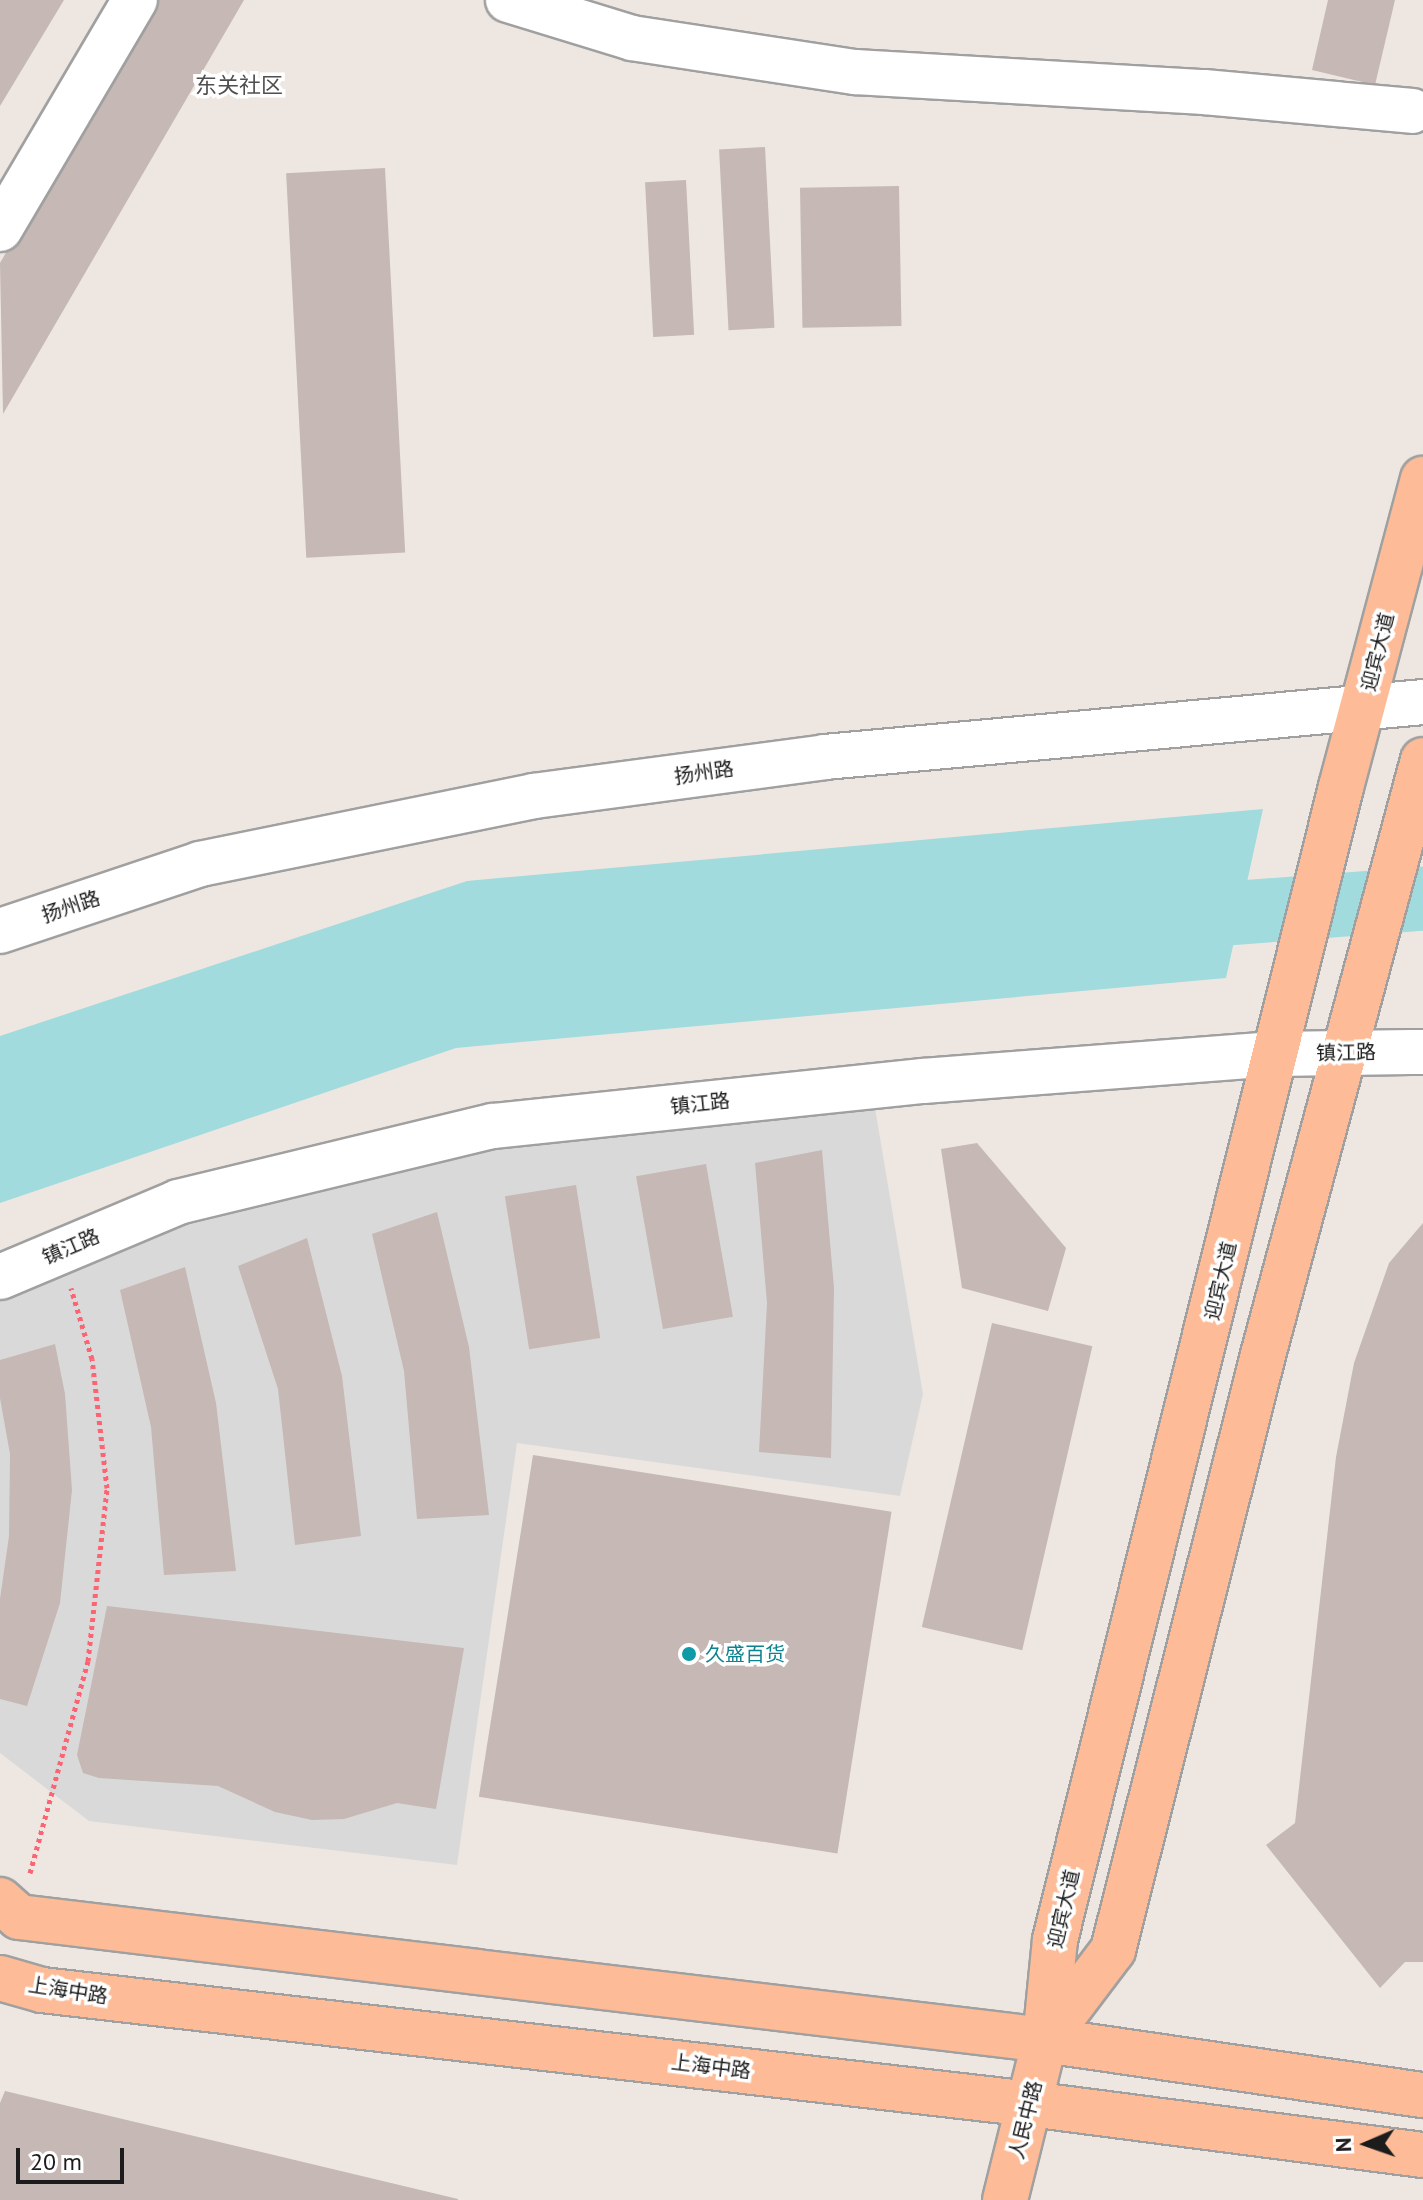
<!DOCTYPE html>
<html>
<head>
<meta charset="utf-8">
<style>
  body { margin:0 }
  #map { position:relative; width:1423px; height:2200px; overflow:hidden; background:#eee7e1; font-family:"PT Sans","Noto Sans SC",sans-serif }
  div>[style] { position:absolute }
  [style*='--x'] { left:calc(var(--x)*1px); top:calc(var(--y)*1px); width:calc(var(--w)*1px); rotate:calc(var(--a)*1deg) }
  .residential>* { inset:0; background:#dad9d9 }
  .water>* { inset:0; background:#a1dbdd }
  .river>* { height:64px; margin:-32px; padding:0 32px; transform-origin:32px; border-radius:32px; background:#a1dbdd }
  .building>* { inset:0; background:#c5b8b5; transform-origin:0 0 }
  .path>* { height:5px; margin-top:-2.5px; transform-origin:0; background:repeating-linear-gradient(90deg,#fc6474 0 4px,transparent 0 8px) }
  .roads { filter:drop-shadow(2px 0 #a0a0a0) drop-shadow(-2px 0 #a0a0a0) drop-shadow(0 2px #a0a0a0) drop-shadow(0 -2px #a0a0a0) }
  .minor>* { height:44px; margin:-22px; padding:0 22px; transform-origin:22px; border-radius:22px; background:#fff }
  .major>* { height:44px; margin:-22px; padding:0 22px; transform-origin:22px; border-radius:22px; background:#fdbc97 }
  .dots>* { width:22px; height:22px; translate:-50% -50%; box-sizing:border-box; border:4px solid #fff; border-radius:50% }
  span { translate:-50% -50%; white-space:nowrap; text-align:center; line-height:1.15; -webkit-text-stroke:7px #fff; paint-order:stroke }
  .street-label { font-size:20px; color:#1c1c1c }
  .culture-label { font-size:20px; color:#0d838f }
  .left { translate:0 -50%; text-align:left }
  .neighbourhood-label { font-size:22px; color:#4f4f4f }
  .north { position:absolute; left:1327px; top:2104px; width:80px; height:80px; -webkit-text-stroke:6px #fff; paint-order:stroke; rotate:268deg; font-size:22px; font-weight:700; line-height:32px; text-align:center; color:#1c1c1c }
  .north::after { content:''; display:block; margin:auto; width:28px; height:36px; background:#1c1c1c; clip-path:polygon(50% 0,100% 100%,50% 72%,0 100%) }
  .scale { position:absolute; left:16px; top:2148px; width:108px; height:36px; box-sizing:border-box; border:4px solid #1c1c1c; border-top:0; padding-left:10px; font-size:24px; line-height:28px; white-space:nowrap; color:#1c1c1c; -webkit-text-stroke:6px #fff; paint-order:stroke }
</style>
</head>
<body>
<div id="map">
  <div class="residential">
    <div style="clip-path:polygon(874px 1102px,923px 1394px,900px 1496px,517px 1443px,457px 1865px,89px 1821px,0 1753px,0 1301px,155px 1233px,489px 1151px)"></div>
  </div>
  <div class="water">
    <div style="clip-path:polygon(1263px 809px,1226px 978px,456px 1048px,0 1203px,0 1036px,467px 881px)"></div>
  </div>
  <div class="river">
    <div style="--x:1154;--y:919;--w:270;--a:-4.3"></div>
  </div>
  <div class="building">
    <div style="clip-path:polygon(0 0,64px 0,0 106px)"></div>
    <div style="clip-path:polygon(153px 0,244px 0,3px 414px,0 263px)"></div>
    <div style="clip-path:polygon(1328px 0,1395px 0,1375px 85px,1312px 70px)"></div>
    <div style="left:765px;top:147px;width:181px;height:46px;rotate:87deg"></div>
    <div style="left:385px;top:168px;width:385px;height:99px;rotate:87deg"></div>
    <div style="left:686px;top:180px;width:155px;height:41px;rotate:87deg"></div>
    <div style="left:899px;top:186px;width:140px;height:99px;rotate:89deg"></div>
    <div style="clip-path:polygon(977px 1143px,1066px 1248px,1048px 1311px,962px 1288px,941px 1149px)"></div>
    <div style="clip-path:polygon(822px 1150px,834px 1288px,831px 1458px,759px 1452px,767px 1303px,755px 1163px)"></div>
    <div style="left:706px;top:1164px;width:155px;height:71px;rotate:80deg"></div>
    <div style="left:576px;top:1185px;width:155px;height:72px;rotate:81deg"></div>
    <div style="clip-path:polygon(437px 1212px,469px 1347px,489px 1515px,417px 1519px,404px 1371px,372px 1234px)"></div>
    <div style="clip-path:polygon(1423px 1223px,1423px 1962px,1405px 1962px,1380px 1988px,1266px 1845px,1295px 1823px,1336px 1457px,1354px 1363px,1389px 1263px)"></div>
    <div style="clip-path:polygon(307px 1238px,342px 1376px,361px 1536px,295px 1545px,278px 1389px,238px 1266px)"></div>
    <div style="clip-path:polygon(185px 1267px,216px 1403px,236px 1571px,164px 1575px,151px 1427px,120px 1290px)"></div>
    <div style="left:992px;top:1323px;width:103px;height:312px;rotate:13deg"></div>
    <div style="clip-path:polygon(55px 1344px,65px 1394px,72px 1490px,60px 1603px,27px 1706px,0 1699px,0 1599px,9px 1536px,10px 1454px,0 1398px,0 1360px)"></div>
    <div style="left:533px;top:1455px;width:363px;height:346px;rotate:9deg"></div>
    <div style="clip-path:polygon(107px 1606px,464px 1648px,436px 1809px,397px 1803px,344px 1819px,312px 1820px,275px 1812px,218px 1786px,99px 1778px,83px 1773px,77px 1755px)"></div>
    <div style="clip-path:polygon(5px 2091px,458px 2199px,458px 2200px,0 2200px,0 2103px)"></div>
  </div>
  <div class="path">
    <div style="--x:30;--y:1873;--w:220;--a:-74.7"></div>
    <div style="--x:88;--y:1661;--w:174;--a:-83.7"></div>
    <div style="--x:107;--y:1488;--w:130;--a:-96.6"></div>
    <div style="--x:92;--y:1359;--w:74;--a:-106.5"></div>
  </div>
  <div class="roads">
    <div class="minor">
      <div style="--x:508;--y:0;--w:130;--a:17"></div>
      <div style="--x:632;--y:38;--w:226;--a:8.7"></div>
      <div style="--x:855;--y:72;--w:350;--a:3.3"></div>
      <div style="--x:1204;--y:92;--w:209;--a:5.2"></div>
      <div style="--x:0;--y:229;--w:266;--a:-59.5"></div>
      <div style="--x:0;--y:931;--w:211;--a:-18.5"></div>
      <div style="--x:200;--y:864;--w:341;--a:-11.5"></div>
      <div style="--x:534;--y:796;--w:294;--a:-7.6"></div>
      <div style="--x:825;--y:757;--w:601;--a:-5.25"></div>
      <div style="--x:0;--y:1277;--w:193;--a:-22.8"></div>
      <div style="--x:178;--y:1202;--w:324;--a:-13.6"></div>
      <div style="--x:493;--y:1126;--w:432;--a:-6"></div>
      <div style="--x:923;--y:1081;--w:352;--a:-4.4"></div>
      <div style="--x:1274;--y:1054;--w:149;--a:-0.8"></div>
    </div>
    <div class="major">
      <div style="--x:0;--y:1900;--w:25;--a:42"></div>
      <div style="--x:19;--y:1917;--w:1033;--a:6.84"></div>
      <div style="--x:1045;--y:2040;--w:382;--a:8.3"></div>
      <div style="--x:0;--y:1978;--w:44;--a:15.9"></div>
      <div style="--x:42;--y:1990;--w:995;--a:6.58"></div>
      <div style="--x:1030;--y:2104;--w:396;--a:7.4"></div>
      <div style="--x:1045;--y:2040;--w:113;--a:-52.9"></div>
      <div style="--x:1113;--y:1950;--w:614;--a:-75.85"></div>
      <div style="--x:1263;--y:1355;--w:616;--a:-74.95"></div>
      <div style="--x:1005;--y:2200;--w:165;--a:-76"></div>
      <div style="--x:1045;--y:2040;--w:100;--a:-84.3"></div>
      <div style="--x:1055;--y:1940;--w:1188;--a:-76.07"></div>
      <div style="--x:1341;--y:787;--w:319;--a:-75.1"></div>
    </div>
  </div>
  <div class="dots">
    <div style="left:689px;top:1654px;background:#0f9aa8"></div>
  </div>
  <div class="street-label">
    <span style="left:1378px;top:652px;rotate:-76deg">迎宾大道</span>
    <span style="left:704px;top:773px;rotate:-8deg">扬州路</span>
    <span style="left:71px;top:907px;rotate:-18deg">扬州路</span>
    <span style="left:1346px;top:1053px;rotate:-1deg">镇江路</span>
    <span style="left:700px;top:1104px;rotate:-6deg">镇江路</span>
    <span style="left:71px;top:1247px;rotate:-23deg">镇江路</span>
    <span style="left:1221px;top:1281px;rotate:-77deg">迎宾大道</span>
    <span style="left:1064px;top:1909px;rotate:-77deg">迎宾大道</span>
    <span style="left:68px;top:1991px;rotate:9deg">上海中路</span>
    <span style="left:711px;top:2067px;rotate:7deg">上海中路</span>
    <span style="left:1026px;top:2120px;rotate:-76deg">人民中路</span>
  </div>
  <div class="culture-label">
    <span class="left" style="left:705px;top:1654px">久盛百货</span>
  </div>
  <div class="neighbourhood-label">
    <span style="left:239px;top:86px">东关社区</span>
  </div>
  <div class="north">N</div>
  <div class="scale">20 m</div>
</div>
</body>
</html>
